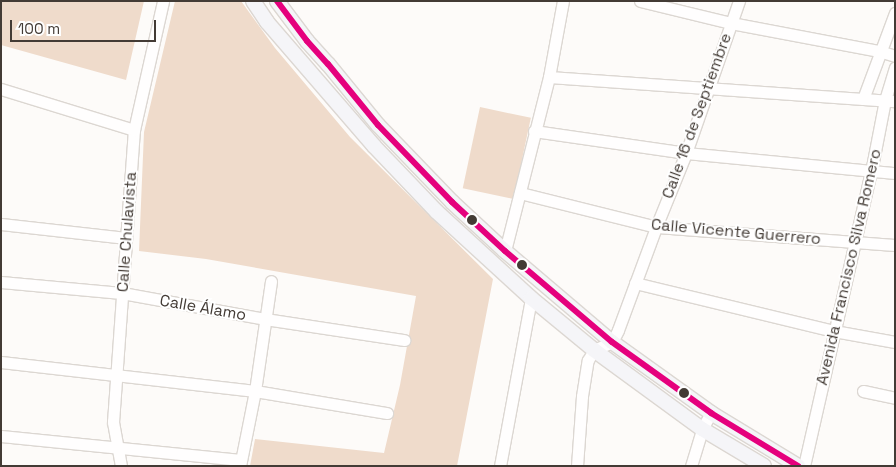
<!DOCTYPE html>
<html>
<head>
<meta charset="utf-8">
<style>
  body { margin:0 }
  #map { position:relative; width:896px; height:467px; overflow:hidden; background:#fdfbf9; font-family:"Space Grotesk",sans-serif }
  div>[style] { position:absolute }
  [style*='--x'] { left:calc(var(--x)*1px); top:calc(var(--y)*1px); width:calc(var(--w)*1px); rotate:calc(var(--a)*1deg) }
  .green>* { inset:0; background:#efdbcb; transform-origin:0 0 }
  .roads { filter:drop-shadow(1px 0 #dcd7d2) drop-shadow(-1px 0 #dcd7d2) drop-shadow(0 1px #dcd7d2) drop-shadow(0 -1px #dcd7d2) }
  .minor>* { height:11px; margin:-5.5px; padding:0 5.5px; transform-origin:5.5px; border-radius:5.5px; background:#fffefe }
  .major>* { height:14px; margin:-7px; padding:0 7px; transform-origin:7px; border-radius:7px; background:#f5f5f8 }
  .bus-1>* { height:6px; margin:-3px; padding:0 3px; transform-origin:3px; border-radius:3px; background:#e5007d }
  .dots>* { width:14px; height:14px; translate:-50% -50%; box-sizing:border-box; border:2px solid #fff; border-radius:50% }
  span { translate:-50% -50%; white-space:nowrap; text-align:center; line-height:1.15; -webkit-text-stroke:4px #fff; paint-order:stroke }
  .street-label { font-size:16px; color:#433b35 }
  .frame { position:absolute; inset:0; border:2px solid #433b35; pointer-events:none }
  .scale { position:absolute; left:10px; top:20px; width:146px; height:22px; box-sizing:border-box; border:2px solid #433b35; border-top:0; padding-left:6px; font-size:15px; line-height:18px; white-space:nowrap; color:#433b35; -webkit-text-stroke:4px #fff; paint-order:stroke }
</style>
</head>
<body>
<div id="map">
  <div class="green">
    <div style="clip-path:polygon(1px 1px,144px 1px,126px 80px,1px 45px)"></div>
    <div style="clip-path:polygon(175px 1px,241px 1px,275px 48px,350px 137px,493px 279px,457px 466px,250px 466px,255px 439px,384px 453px,400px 385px,416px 296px,206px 259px,139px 251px,144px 132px)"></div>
    <div style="left:480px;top:107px;width:52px;height:83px;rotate:12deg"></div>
  </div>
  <div class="roads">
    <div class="minor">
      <div style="--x:640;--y:1;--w:94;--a:13.6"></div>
      <div style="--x:731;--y:23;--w:151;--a:10.7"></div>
      <div style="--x:879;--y:51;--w:17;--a:17"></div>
      <div style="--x:549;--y:77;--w:347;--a:4"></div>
      <div style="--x:1;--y:89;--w:139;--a:17.1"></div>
      <div style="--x:863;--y:99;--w:92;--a:-69.6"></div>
      <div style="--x:534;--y:131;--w:154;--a:8.2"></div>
      <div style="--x:686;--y:153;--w:210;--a:5.5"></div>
      <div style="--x:520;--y:193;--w:140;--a:14"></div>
      <div style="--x:656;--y:227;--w:240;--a:4.3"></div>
      <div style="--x:1;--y:224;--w:126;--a:6.4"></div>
      <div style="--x:505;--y:251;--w:179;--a:-75.8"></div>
      <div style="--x:549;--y:77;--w:77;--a:-79.6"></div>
      <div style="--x:1;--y:282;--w:121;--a:5.2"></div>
      <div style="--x:122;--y:293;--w:145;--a:10.3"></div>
      <div style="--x:265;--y:319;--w:141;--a:8.6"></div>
      <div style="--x:635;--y:283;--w:205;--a:13.6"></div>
      <div style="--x:834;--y:331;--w:62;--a:10.2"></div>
      <div style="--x:1;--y:362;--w:256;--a:6.5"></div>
      <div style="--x:255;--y:391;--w:134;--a:9.5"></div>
      <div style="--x:863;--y:391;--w:33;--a:12"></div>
      <div style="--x:1;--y:436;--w:241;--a:5.7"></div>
      <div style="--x:121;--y:466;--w:45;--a:-100.3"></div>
      <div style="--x:113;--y:422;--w:293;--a:-85.9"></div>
      <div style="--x:134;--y:130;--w:132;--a:-77.3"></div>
      <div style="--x:240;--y:466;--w:76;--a:-78.7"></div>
      <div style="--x:255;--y:391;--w:111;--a:-81.7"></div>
      <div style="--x:500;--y:466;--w:171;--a:-79.5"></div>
      <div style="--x:577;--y:466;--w:70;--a:-85.9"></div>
      <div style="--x:582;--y:396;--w:36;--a:-81"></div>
      <div style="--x:588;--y:360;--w:12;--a:-59"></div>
      <div style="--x:594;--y:350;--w:20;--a:-24"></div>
      <div style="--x:612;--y:342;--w:13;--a:-63"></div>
      <div style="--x:618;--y:330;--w:110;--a:-69.7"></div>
      <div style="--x:656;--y:227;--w:80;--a:-67.9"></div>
      <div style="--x:686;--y:153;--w:161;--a:-70.8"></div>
      <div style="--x:691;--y:466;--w:39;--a:-73"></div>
      <div style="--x:702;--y:429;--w:18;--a:-61"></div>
      <div style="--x:804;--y:466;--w:302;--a:-77.2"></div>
      <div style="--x:871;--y:172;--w:73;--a:-79"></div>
      <div style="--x:885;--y:100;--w:34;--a:-73"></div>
    </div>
    <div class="major">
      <div style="--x:253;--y:1;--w:25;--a:56"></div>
      <div style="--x:267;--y:22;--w:164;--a:49.2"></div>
      <div style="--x:374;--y:146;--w:91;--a:46.3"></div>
      <div style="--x:437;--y:212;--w:127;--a:42.5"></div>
      <div style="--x:531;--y:298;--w:82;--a:39.5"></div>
      <div style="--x:594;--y:350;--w:134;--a:36.2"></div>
      <div style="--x:702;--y:429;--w:72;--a:30.8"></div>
      <div style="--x:277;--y:1;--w:50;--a:53.1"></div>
      <div style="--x:307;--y:41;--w:31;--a:48"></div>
      <div style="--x:328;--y:64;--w:79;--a:50.7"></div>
      <div style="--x:378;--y:125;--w:107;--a:46.1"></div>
      <div style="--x:452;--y:202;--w:72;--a:42.8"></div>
      <div style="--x:505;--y:251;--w:140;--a:40.4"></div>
      <div style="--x:612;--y:342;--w:122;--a:35.6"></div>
      <div style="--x:711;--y:413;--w:102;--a:31.3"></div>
    </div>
  </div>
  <div class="bus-1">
    <div style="--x:277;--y:1;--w:50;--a:53.1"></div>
    <div style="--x:307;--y:41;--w:31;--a:48"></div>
    <div style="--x:328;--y:64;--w:79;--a:50.7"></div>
    <div style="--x:378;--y:125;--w:107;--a:46.1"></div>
    <div style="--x:452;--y:202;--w:72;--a:42.8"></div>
    <div style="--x:505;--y:251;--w:140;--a:40.4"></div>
    <div style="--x:612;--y:342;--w:122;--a:35.6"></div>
    <div style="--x:711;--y:413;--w:102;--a:31.3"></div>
  </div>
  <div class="dots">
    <div style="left:472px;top:220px;background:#433b35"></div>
    <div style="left:522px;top:265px;background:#433b35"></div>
    <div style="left:684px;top:393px;background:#433b35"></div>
  </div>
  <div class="street-label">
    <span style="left:697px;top:116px;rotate:-70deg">Calle 16 de Septiembre</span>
    <span style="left:127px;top:232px;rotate:-86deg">Calle Chulavista</span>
    <span style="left:736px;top:232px;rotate:5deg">Calle Vicente Guerrero</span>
    <span style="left:849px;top:267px;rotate:-77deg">Avenida Francisco Silva Romero</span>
    <span style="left:203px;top:308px;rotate:10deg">Calle Álamo</span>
  </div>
  <div class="frame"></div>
  <div class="scale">100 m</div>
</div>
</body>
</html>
